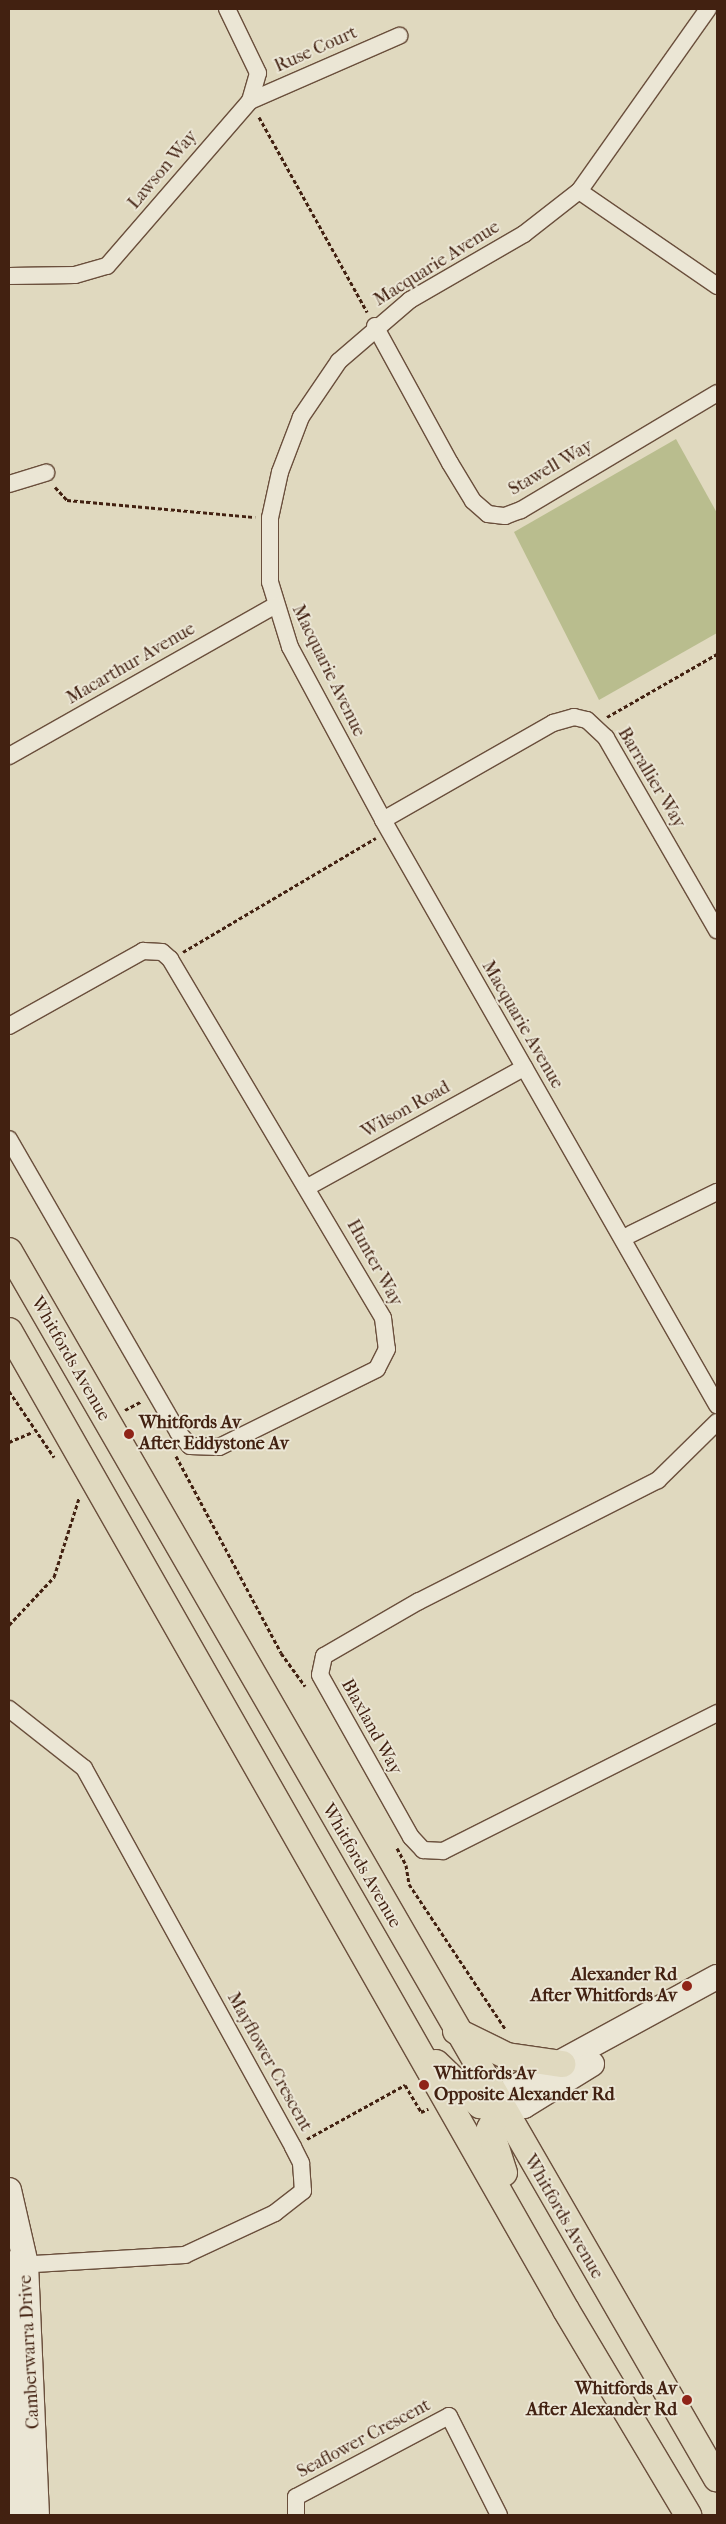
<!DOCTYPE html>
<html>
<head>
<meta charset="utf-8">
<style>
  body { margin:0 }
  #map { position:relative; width:726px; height:2524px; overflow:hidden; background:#e0d9bf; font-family:"IM FELL French Canon",serif }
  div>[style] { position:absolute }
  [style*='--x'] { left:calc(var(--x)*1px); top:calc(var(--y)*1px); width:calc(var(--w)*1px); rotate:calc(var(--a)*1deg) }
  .green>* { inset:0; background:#b9bd8e }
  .path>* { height:3px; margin-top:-1.5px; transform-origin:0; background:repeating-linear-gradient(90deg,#422111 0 4px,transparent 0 6.5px) }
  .roads { filter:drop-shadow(1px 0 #6a4f3c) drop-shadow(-1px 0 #6a4f3c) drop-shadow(0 1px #6a4f3c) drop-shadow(0 -1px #6a4f3c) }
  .street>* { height:16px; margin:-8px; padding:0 8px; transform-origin:8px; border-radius:8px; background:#ebe6d5 }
  .secondary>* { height:24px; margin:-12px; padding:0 12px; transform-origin:12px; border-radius:12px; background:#ebe6d5 }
  .primary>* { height:26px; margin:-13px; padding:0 13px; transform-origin:13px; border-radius:13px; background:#e0d9bf }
  .dots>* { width:14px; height:14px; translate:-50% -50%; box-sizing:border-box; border:2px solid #ebe6d5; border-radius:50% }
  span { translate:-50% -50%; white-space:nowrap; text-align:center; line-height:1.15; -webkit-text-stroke:4px #ebe6d5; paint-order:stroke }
  .street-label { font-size:18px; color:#422111 }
  .poi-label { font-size:18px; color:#422111; font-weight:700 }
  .left { translate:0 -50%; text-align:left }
  .right { translate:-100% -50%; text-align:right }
  .frame { position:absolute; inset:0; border:10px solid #422111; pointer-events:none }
</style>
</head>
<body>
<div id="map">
  <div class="green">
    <div style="clip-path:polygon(676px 439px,717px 513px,717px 633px,599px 700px,514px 532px)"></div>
  </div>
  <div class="path">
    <div style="--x:259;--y:117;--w:223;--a:61"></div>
    <div style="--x:55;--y:487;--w:18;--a:47"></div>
    <div style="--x:67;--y:500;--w:189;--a:5.2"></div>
    <div style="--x:607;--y:717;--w:127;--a:-29.8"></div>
    <div style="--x:183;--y:952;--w:224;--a:-30.6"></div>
    <div style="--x:9;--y:1391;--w:80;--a:55.7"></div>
    <div style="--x:125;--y:1410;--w:19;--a:-28"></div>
    <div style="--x:9;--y:1442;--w:26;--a:-23"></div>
    <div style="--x:176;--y:1456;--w:223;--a:61.9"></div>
    <div style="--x:281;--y:1653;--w:41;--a:54"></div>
    <div style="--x:9;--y:1625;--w:66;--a:-46.8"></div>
    <div style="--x:54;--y:1577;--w:83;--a:-72.4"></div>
    <div style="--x:397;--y:1848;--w:19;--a:62"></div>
    <div style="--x:406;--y:1865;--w:19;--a:81"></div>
    <div style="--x:409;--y:1884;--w:175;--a:56.4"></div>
    <div style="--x:307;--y:2139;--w:112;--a:-28.9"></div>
    <div style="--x:405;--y:2085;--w:31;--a:59"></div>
    <div style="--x:421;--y:2112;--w:8;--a:-23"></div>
  </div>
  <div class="roads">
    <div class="street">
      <div style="--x:708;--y:9;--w:223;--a:125.3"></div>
      <div style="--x:579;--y:191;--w:70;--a:142"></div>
      <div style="--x:524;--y:234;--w:132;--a:149.9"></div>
      <div style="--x:410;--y:300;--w:94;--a:139.3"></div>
      <div style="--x:339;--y:361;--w:68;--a:124.2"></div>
      <div style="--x:301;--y:417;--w:59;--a:110.9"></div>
      <div style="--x:280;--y:472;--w:47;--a:102.3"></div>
      <div style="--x:270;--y:518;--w:64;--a:90"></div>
      <div style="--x:270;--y:582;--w:68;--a:72.9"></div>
      <div style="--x:290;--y:647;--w:196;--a:61.7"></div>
      <div style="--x:383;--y:820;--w:674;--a:60.28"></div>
      <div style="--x:250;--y:101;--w:163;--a:-23.6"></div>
      <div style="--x:579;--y:191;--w:168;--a:34.5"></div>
      <div style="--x:9;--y:276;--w:66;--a:-0.9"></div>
      <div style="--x:75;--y:275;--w:33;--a:-16"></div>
      <div style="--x:107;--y:266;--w:218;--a:-49.1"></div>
      <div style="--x:250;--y:101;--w:29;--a:-74"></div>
      <div style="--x:258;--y:73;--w:71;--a:-115.8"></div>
      <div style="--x:375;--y:326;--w:156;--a:61.3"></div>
      <div style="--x:450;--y:463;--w:44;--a:58.8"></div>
      <div style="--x:473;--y:501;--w:20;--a:41"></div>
      <div style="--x:488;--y:514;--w:17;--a:7"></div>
      <div style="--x:505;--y:516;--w:17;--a:-21"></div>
      <div style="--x:521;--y:510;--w:228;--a:-30.8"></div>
      <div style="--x:9;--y:484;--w:39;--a:-17"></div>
      <div style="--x:9;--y:756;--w:305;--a:-29.5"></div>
      <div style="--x:383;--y:820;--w:196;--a:-29.7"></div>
      <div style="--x:553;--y:723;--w:22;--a:-16"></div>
      <div style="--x:574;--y:717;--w:13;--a:13"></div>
      <div style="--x:587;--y:720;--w:26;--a:43"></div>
      <div style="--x:606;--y:738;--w:222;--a:60"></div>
      <div style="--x:9;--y:1026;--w:154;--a:-29.2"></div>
      <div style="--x:143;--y:951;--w:19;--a:3"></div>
      <div style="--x:162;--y:952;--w:11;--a:41"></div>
      <div style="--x:170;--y:959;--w:417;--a:59.3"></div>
      <div style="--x:383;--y:1318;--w:31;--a:83"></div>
      <div style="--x:387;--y:1349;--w:22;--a:117"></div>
      <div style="--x:377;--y:1369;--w:176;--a:153.7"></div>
      <div style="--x:219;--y:1447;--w:29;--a:-178"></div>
      <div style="--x:190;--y:1446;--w:18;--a:-131"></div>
      <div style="--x:178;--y:1432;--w:338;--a:-120"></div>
      <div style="--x:308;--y:1187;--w:247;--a:-28.9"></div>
      <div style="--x:623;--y:1238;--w:105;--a:-26.1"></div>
      <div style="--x:717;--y:1422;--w:83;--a:135.5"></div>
      <div style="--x:658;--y:1480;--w:268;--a:153.1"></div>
      <div style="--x:419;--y:1601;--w:110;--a:149.9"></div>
      <div style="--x:324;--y:1656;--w:19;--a:102"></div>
      <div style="--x:320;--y:1675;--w:186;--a:60.7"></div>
      <div style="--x:411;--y:1837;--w:18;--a:47"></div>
      <div style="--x:423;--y:1850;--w:20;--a:3"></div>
      <div style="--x:443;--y:1851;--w:307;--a:-26.7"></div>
      <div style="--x:9;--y:1709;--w:95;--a:38.2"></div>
      <div style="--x:84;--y:1768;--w:433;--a:61.1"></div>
      <div style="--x:293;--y:2147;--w:18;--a:63"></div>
      <div style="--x:301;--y:2163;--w:28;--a:86"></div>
      <div style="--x:303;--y:2191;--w:36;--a:142"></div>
      <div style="--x:275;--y:2213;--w:99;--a:155"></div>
      <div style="--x:185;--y:2255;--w:168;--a:176.6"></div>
      <div style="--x:296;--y:2515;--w:18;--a:-90"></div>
      <div style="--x:296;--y:2497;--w:173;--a:-27.9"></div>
      <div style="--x:449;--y:2416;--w:111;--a:63.2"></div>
    </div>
    <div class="secondary">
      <div style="--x:501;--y:2108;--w:23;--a:-59"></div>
      <div style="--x:513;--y:2088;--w:232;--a:-28.6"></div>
      <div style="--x:501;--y:2108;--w:23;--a:-5"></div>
      <div style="--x:524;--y:2106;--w:80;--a:-31.7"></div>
      <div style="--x:9;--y:2190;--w:76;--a:77.1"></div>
      <div style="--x:26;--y:2264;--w:251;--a:87.5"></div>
      <div style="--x:9;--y:2263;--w:252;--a:87.5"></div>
    </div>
    <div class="primary">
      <div style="--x:9;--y:1251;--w:1417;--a:60.03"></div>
      <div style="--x:9;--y:1331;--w:1126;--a:60.36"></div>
      <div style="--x:566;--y:2310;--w:239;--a:59.2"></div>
      <div style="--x:456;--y:2031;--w:57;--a:26.1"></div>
      <div style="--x:507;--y:2056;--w:56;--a:8.3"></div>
      <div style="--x:436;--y:2063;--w:61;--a:43.7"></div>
      <div style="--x:480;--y:2105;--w:21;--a:8"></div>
      <div style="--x:501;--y:2108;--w:24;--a:118"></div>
      <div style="--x:490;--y:2129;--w:46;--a:72.3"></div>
    </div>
  </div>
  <div class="dots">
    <div style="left:129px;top:1434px;background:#8f2418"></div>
    <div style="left:687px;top:1986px;background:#8f2418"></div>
    <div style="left:424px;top:2085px;background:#8f2418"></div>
    <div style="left:687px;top:2400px;background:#8f2418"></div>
  </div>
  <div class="street-label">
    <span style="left:316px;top:50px;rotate:-24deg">Ruse Court</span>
    <span style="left:163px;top:170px;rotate:-50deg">Lawson Way</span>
    <span style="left:437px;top:264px;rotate:-32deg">Macquarie Avenue</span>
    <span style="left:551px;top:468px;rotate:-30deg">Stawell Way</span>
    <span style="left:131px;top:664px;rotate:-30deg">Macarthur Avenue</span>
    <span style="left:328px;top:671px;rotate:64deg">Macquarie Avenue</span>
    <span style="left:651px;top:778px;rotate:59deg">Barrallier Way</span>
    <span style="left:522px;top:1025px;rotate:60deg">Macquarie Avenue</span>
    <span style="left:406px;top:1110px;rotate:-29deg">Wilson Road</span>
    <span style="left:374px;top:1263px;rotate:61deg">Hunter Way</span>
    <span style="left:70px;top:1359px;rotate:60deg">Whitfords Avenue</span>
    <span style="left:371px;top:1727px;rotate:61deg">Blaxland Way</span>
    <span style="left:361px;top:1866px;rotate:60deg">Whitfords Avenue</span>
    <span style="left:269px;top:2062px;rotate:61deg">Mayflower Crescent</span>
    <span style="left:563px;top:2217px;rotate:60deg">Whitfords Avenue</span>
    <span style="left:30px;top:2352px;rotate:-93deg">Camberwarra Drive</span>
    <span style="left:364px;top:2439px;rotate:-28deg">Seaflower Crescent</span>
  </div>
  <div class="poi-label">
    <span class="left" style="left:139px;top:1434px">Whitfords Av<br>After Eddystone Av</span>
    <span class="right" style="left:677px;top:1986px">Alexander Rd<br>After Whitfords Av</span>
    <span class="left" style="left:434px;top:2085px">Whitfords Av<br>Opposite Alexander Rd</span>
    <span class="right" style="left:677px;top:2400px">Whitfords Av<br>After Alexander Rd</span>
  </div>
  <div class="frame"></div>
</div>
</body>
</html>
